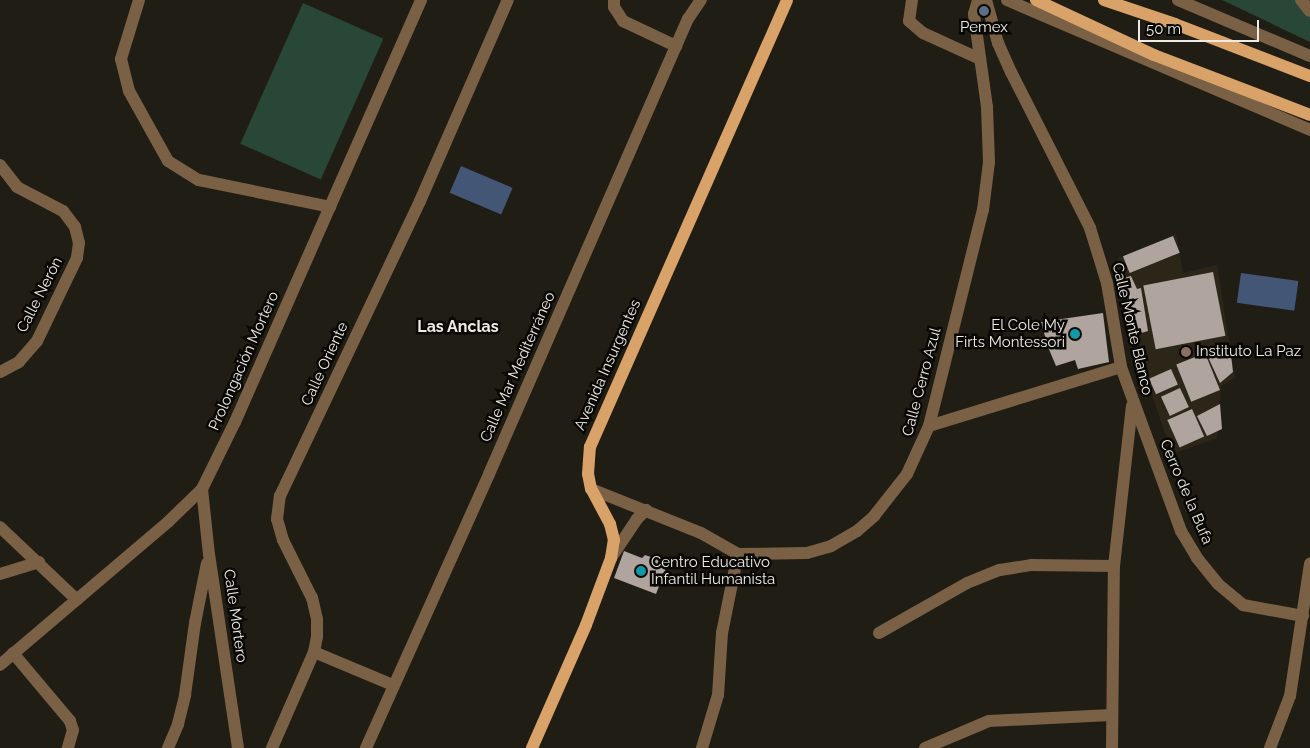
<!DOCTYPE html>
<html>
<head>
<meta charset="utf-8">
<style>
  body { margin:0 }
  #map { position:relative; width:1310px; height:748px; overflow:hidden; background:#201d15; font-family:Raleway,sans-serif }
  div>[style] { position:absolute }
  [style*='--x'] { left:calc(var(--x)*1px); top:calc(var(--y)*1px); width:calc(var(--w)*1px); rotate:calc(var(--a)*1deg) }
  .built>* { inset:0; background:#2c2618 }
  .green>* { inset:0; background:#294736; transform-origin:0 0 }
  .water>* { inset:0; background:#435676; transform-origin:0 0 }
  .building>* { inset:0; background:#afa49e; transform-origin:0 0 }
  .minor>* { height:12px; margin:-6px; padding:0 6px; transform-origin:6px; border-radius:6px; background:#7a6045 }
  .major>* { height:12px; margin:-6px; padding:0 6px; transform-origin:6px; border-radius:6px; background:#d9a268 }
  .dots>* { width:14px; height:14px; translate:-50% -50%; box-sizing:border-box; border:2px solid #090805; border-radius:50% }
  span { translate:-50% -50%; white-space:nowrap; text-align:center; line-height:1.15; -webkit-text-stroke:5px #090805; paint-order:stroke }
  .poi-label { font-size:15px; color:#edebe6 }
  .right { translate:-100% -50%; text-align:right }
  .left { translate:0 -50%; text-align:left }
  .street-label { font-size:15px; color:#edebe6 }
  .neighbourhood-label { font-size:16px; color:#edebe6; font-weight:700 }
  .scale { position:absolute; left:1138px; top:20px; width:121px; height:22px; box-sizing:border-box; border:2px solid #edebe6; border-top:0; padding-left:6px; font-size:15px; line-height:18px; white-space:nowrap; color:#edebe6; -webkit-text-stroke:4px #090805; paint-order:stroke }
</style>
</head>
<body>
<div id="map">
  <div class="built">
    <div style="clip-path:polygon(1176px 234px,1183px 273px,1217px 265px,1235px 378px,1221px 386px,1217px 438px,1172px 454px,1144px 371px,1117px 259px)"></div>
  </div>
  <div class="green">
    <div style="clip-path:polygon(1222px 0,1310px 0,1310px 42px)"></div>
    <div style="left:303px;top:3px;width:88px;height:154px;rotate:24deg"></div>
  </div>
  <div class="water">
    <div style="left:461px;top:166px;width:56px;height:29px;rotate:23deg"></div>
    <div style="left:1241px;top:273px;width:58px;height:30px;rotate:8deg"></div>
  </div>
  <div class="building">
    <div style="left:1173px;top:236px;width:18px;height:54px;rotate:68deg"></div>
    <div style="left:1213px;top:272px;width:65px;height:71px;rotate:79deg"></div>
    <div style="clip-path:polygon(1131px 276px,1137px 289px,1141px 288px,1148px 331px,1138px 334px,1124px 278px)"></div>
    <div style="clip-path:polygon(1103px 313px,1109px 362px,1078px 369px,1075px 360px,1056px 366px,1048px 347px,1041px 322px)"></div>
    <div style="clip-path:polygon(1230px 347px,1233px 372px,1220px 383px,1208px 357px)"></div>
    <div style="left:1205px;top:353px;width:40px;height:31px;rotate:68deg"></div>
    <div style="left:1171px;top:369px;width:17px;height:24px;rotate:66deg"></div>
    <div style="left:1180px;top:388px;width:21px;height:21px;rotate:65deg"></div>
    <div style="clip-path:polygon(1220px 404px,1222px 429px,1207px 436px,1197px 416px)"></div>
    <div style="left:1192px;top:409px;width:30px;height:27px;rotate:66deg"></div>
    <div style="clip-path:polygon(624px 551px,642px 558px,645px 555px,668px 563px,656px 594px,614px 578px)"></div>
  </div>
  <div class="minor">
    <div style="--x:139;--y:0;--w:62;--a:107"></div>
    <div style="--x:121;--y:59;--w:33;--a:76"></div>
    <div style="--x:129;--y:91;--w:80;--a:60.9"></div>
    <div style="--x:168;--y:161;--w:36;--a:32"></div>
    <div style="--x:199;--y:180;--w:134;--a:11.6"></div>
    <div style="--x:614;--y:0;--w:7;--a:90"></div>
    <div style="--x:614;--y:7;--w:17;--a:57"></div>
    <div style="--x:623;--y:21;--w:59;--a:25.3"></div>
    <div style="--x:912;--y:0;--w:21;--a:98"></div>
    <div style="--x:909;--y:21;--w:18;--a:41"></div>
    <div style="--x:923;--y:33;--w:63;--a:24.5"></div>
    <div style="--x:986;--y:0;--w:45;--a:74.4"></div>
    <div style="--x:998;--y:43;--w:32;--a:66"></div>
    <div style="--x:1011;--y:72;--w:175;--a:63.1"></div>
    <div style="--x:1090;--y:228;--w:58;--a:72.8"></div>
    <div style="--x:1107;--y:283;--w:85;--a:80.5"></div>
    <div style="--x:1121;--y:367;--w:175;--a:69.9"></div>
    <div style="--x:1181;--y:531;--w:31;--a:59"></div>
    <div style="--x:1197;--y:558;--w:33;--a:51"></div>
    <div style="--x:1218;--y:584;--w:33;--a:40"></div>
    <div style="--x:1243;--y:605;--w:61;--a:10.4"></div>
    <div style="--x:1007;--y:0;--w:330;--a:23.2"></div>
    <div style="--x:1178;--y:0;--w:143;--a:23"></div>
    <div style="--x:1301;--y:0;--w:14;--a:51"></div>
    <div style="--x:0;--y:165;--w:28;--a:52"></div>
    <div style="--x:17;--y:187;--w:52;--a:27.6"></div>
    <div style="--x:63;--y:211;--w:20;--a:53"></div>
    <div style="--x:75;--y:227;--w:16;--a:76"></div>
    <div style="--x:79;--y:243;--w:15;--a:98"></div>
    <div style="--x:77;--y:258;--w:92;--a:115.7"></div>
    <div style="--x:37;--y:341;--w:28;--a:131"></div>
    <div style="--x:19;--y:362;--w:21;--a:152"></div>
    <div style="--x:929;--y:426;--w:201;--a:-17.1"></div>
    <div style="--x:202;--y:489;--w:65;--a:83.9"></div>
    <div style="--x:209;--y:554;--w:196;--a:81.5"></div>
    <div style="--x:591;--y:489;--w:118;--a:21.8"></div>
    <div style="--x:701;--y:533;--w:43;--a:29.6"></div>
    <div style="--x:738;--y:554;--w:69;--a:-0.8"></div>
    <div style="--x:807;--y:553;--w:25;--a:-16"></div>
    <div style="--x:831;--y:546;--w:30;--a:-30"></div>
    <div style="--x:857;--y:531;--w:23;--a:-41"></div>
    <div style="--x:874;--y:516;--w:53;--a:-51.8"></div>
    <div style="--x:907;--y:474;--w:53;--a:-65.4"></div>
    <div style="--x:929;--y:426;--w:223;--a:-76"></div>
    <div style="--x:983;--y:210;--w:48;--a:-82.9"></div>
    <div style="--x:989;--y:162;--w:55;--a:-92.1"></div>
    <div style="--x:987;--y:107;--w:94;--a:-98"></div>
    <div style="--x:974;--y:14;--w:15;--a:-74"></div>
    <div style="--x:0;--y:527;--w:106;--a:43.5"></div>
    <div style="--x:611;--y:558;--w:47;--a:-56.3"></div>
    <div style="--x:637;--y:519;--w:13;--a:-45"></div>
    <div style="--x:0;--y:574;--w:41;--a:-17.1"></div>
    <div style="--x:879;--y:633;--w:101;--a:-29.6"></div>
    <div style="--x:967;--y:583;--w:35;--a:-22"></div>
    <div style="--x:1000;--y:570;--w:31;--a:-9"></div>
    <div style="--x:1031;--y:565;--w:83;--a:0.7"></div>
    <div style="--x:314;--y:652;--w:86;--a:22.7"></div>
    <div style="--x:13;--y:653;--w:89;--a:50"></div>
    <div style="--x:70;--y:721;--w:9;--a:72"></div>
    <div style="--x:73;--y:730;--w:19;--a:106"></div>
    <div style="--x:0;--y:665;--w:221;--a:-40.4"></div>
    <div style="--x:168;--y:522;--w:47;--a:-44.1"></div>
    <div style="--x:202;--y:489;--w:75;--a:-63.8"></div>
    <div style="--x:235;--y:422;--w:461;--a:-66.2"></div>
    <div style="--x:168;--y:748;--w:26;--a:-67"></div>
    <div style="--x:178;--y:724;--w:30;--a:-76"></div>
    <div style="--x:185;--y:695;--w:73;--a:-82.1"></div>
    <div style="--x:195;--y:623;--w:61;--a:-78.7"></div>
    <div style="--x:272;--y:748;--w:105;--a:-66.4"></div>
    <div style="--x:314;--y:652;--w:15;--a:-79"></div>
    <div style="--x:317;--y:637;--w:18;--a:-90"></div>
    <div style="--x:317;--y:619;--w:22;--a:-103"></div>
    <div style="--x:312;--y:598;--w:65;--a:-116.6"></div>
    <div style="--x:283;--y:540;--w:22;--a:-106"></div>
    <div style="--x:277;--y:519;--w:23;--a:-83"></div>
    <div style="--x:280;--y:496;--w:327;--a:-64.6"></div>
    <div style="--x:420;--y:201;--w:219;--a:-66.4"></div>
    <div style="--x:366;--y:748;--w:300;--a:-65.8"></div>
    <div style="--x:489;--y:474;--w:497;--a:-66.4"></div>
    <div style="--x:688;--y:19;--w:23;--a:-56"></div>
    <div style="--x:702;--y:748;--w:55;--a:-73.2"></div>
    <div style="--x:718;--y:695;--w:62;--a:-86.3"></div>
    <div style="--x:722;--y:633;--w:81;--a:-78.6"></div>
    <div style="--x:925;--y:748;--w:69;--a:-22.9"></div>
    <div style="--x:989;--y:721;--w:122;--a:-2.8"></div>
    <div style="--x:1112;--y:748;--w:182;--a:-89.4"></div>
    <div style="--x:1114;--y:566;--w:161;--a:-83.6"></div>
    <div style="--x:1270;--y:748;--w:56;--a:-69"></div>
    <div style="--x:1290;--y:696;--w:134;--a:-81.4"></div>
  </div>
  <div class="major">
    <div style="--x:1036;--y:0;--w:130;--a:25"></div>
    <div style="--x:1154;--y:55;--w:167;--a:21"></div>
    <div style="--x:1104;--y:0;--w:75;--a:18.7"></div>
    <div style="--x:1175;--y:24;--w:145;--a:21.1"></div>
    <div style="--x:532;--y:748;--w:134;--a:-66.3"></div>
    <div style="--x:586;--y:625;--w:72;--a:-69.5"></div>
    <div style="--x:611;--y:558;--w:18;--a:-81"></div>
    <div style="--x:614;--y:540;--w:16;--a:-104"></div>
    <div style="--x:610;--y:524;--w:40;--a:-118"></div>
    <div style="--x:591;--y:489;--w:15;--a:-101"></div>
    <div style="--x:588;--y:474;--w:27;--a:-86"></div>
    <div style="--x:590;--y:447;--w:488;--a:-66.2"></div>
  </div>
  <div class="dots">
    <div style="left:984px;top:11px;background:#5c6f8a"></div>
    <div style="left:1075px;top:334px;background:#0f9aa8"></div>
    <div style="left:1186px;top:352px;background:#8d6e63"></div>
    <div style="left:641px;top:571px;background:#0f9aa8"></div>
  </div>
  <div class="poi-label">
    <span style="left:984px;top:28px">Pemex</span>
    <span class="right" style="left:1065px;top:334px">El Cole My<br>Firts Montessori</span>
    <span class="left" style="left:1196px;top:352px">Instituto La Paz</span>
    <span class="left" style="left:651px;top:571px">Centro Educativo<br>Infantil Humanista</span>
  </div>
  <div class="street-label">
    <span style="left:40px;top:295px;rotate:-63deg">Calle Nerón</span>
    <span style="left:1132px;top:329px;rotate:77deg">Calle Monte Blanco</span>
    <span style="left:244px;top:361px;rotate:-66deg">Prolongación Mortero</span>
    <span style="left:325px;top:364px;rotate:-65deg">Calle Oriente</span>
    <span style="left:608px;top:365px;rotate:-66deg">Avenida Insurgentes</span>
    <span style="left:518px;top:367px;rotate:-66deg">Calle Mar Mediterráneo</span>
    <span style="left:922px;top:382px;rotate:-75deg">Calle Cerro Azul</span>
    <span style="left:1186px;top:492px;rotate:67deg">Cerro de la Bufa</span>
    <span style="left:235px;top:616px;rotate:82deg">Calle Mortero</span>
  </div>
  <div class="neighbourhood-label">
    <span style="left:458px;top:327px">Las Anclas</span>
  </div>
  <div class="scale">50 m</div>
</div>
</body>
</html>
